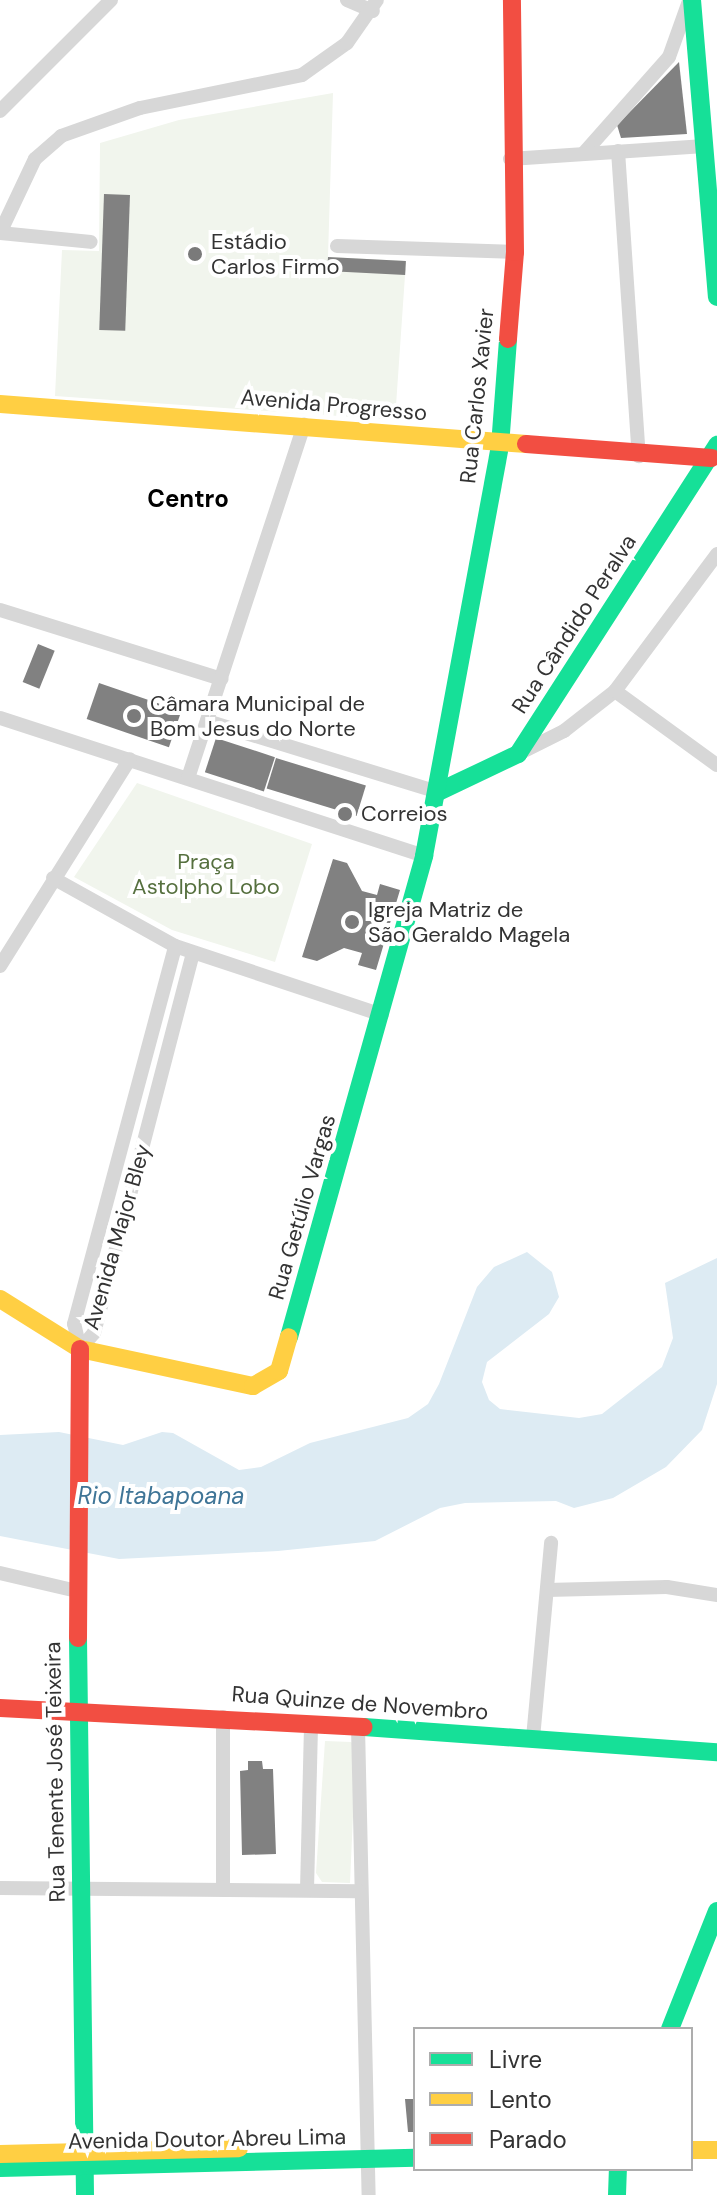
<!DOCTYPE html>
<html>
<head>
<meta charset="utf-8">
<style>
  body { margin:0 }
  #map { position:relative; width:717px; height:2195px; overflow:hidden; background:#fff; font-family:"DM Sans",sans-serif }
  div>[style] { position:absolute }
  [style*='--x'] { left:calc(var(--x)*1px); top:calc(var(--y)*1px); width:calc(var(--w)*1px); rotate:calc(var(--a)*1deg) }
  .green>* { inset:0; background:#f1f5ed }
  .water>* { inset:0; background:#ddebf3 }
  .building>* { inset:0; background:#818181; transform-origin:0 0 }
  .street>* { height:14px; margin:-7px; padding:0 7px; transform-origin:7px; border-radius:7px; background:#d7d7d7 }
  .fast>* { height:18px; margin:-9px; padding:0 9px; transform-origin:9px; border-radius:9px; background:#16e098 }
  .slow>* { height:18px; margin:-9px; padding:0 9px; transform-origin:9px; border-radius:9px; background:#ffcf43 }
  .jam>* { height:18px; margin:-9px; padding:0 9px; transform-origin:9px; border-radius:9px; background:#f24e42 }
  .dots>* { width:22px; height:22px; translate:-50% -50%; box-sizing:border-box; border:4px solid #fff; border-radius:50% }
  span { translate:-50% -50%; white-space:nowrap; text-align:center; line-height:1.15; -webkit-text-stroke:8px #fff; paint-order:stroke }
  .poi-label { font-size:22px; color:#333 }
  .left { translate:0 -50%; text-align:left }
  .street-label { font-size:22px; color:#333 }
  .park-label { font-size:22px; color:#56703f }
  .neighbourhood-label { font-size:24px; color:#000; font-weight:700 }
  .water-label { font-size:24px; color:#3f7597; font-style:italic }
  .legend { position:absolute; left:413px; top:2027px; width:280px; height:144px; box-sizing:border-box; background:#fff; border:2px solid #adadad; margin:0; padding:10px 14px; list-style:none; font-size:24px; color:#333 }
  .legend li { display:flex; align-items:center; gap:16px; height:40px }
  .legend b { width:40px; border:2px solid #adadad }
</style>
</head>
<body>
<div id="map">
  <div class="green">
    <div style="clip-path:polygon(333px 93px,328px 257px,406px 261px,395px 420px,55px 396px,62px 250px,99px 251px,100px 143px,179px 120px)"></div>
    <div style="clip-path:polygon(137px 783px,312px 844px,275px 962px,172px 930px,74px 877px)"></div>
    <div style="clip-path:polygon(325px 1741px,351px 1742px,356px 1748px,350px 1883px,322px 1882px,316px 1873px)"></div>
  </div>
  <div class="water">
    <div style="clip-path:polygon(527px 1252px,552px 1272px,559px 1297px,549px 1314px,487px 1362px,482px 1382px,489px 1400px,500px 1409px,579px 1418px,602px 1414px,662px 1367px,673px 1338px,665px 1283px,717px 1258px,717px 1384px,702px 1430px,666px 1467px,613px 1498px,574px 1508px,556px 1501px,465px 1503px,440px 1508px,375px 1541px,278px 1551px,119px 1559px,0 1536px,0 1435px,59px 1432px,123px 1445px,162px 1432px,173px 1433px,239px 1470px,261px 1467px,310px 1443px,408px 1418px,428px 1404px,439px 1384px,477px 1287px,494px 1267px)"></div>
  </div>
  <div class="building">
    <div style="clip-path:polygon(679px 62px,687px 134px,621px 138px,617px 125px)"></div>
    <div style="left:104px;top:194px;width:26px;height:136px;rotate:2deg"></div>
    <div style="left:328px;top:257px;width:78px;height:14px;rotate:3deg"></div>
    <div style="left:38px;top:644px;width:18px;height:41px;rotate:22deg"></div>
    <div style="left:99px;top:683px;width:87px;height:38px;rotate:19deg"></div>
    <div style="left:216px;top:738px;width:62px;height:36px;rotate:18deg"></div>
    <div style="left:276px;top:758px;width:94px;height:32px;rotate:17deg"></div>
    <div style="clip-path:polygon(333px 859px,347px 863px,362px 891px,377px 895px,380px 884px,400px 890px,376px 970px,358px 965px,362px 953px,344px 948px,317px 961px,302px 957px)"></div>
    <div style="clip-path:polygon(248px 1761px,262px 1761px,263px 1769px,273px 1769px,276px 1854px,242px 1855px,240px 1771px,248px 1770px)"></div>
    <div style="clip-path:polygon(405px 2099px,415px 2099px,415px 2132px,408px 2132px)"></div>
  </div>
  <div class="street">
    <div style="--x:347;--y:0;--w:28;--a:23"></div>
    <div style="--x:0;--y:111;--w:157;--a:-45"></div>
    <div style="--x:618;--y:151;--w:306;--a:86.1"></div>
    <div style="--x:584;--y:153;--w:128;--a:-48.5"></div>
    <div style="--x:669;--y:57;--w:59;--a:-70.3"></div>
    <div style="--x:510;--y:159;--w:195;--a:-3.8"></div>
    <div style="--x:0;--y:233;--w:82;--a:-64.7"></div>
    <div style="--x:35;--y:159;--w:35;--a:-41"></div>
    <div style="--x:61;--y:136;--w:84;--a:-19.5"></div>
    <div style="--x:140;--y:108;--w:165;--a:-11.5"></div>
    <div style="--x:302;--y:75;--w:55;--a:-35.4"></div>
    <div style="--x:347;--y:43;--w:52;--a:-55.1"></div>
    <div style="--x:0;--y:233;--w:91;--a:5.6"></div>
    <div style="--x:337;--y:246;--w:178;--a:1.9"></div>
    <div style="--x:0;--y:610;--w:232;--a:17.3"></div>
    <div style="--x:615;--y:691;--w:126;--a:36"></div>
    <div style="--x:0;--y:718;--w:446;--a:18"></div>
    <div style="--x:207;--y:721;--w:242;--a:17.1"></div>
    <div style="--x:522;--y:752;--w:47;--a:-26.6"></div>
    <div style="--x:564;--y:731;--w:65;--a:-38.1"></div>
    <div style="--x:615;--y:691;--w:171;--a:-53.3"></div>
    <div style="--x:188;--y:778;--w:372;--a:-71.8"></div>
    <div style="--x:53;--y:878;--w:140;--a:29.1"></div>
    <div style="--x:175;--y:946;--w:218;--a:18.4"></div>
    <div style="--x:0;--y:966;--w:244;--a:-57.9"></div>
    <div style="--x:80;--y:1349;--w:26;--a:-103"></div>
    <div style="--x:74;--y:1324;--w:391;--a:-75"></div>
    <div style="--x:80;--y:1349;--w:21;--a:-49"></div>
    <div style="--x:94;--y:1333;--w:393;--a:-75.4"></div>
    <div style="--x:0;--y:1573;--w:79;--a:13.2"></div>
    <div style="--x:547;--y:1590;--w:120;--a:-1.4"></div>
    <div style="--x:667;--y:1587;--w:51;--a:9.1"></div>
    <div style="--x:358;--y:1727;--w:468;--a:88.7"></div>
    <div style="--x:533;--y:1738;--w:196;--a:-84.7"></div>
    <div style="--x:0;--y:1888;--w:359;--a:0.5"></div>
    <div style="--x:223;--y:1890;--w:173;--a:-90"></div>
    <div style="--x:307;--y:1890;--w:167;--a:-88.6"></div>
  </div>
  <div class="fast">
    <div style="--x:692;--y:0;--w:298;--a:85.2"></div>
    <div style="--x:438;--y:792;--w:89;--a:-25.4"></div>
    <div style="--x:518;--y:754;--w:368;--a:-57.2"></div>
    <div style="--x:289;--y:1337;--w:500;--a:-74.3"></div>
    <div style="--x:424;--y:856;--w:417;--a:-79.5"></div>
    <div style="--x:500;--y:446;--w:107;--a:-85.7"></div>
    <div style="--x:78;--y:1638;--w:557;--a:89.28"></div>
    <div style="--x:364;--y:1727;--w:354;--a:4.1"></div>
    <div style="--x:670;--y:2029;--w:127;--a:-68.3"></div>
    <div style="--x:0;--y:2168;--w:415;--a:-1.4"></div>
    <div style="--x:617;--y:2195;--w:26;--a:-88"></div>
  </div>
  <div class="slow">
    <div style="--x:0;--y:404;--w:528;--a:4.35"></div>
    <div style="--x:0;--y:1299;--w:94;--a:32"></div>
    <div style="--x:80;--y:1349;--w:177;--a:12.1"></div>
    <div style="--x:253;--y:1386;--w:30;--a:-30"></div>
    <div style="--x:279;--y:1371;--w:35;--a:-74"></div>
    <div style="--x:691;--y:2150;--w:26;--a:0"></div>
    <div style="--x:0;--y:2154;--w:239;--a:-1.4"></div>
  </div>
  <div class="jam">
    <div style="--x:508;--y:339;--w:87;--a:-85.4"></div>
    <div style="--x:515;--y:252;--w:252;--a:-90.7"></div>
    <div style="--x:526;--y:444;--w:186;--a:4.3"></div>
    <div style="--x:78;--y:1638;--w:289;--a:-89.6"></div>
    <div style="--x:0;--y:1708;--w:364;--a:3"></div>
  </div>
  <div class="dots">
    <div style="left:195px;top:254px;background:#7a7a7a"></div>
    <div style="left:134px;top:716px;background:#7a7a7a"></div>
    <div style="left:345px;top:814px;background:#7a7a7a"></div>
    <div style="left:352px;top:922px;background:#7a7a7a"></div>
  </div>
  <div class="poi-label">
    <span class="left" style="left:211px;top:254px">Estádio<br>Carlos Firmo</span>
    <span class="left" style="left:150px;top:716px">Câmara Municipal de<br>Bom Jesus do Norte</span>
    <span class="left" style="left:361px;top:814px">Correios</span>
    <span class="left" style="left:368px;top:922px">Igreja Matriz de<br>São Geraldo Magela</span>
  </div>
  <div class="street-label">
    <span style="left:477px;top:396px;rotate:-84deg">Rua Carlos Xavier</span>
    <span style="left:334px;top:405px;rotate:5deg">Avenida Progresso</span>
    <span style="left:574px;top:624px;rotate:-57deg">Rua Cândido Peralva</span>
    <span style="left:302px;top:1207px;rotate:-74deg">Rua Getúlio Vargas</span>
    <span style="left:117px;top:1237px;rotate:-74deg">Avenida Major Bley</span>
    <span style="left:360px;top:1703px;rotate:4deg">Rua Quinze de Novembro</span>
    <span style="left:55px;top:1772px;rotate:-91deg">Rua Tenente José Teixeira</span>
    <span style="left:207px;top:2139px;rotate:-1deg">Avenida Doutor Abreu Lima</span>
  </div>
  <div class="park-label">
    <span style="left:206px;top:874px">Praça<br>Astolpho Lobo</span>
  </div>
  <div class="neighbourhood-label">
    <span style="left:188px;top:499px">Centro</span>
  </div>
  <div class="water-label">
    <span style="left:161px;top:1496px">Rio Itabapoana</span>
  </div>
  <ul class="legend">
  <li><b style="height:10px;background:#16e098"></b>Livre</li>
  <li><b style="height:10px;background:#ffcf43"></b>Lento</li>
  <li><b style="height:10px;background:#f24e42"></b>Parado</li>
  </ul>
</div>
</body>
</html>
